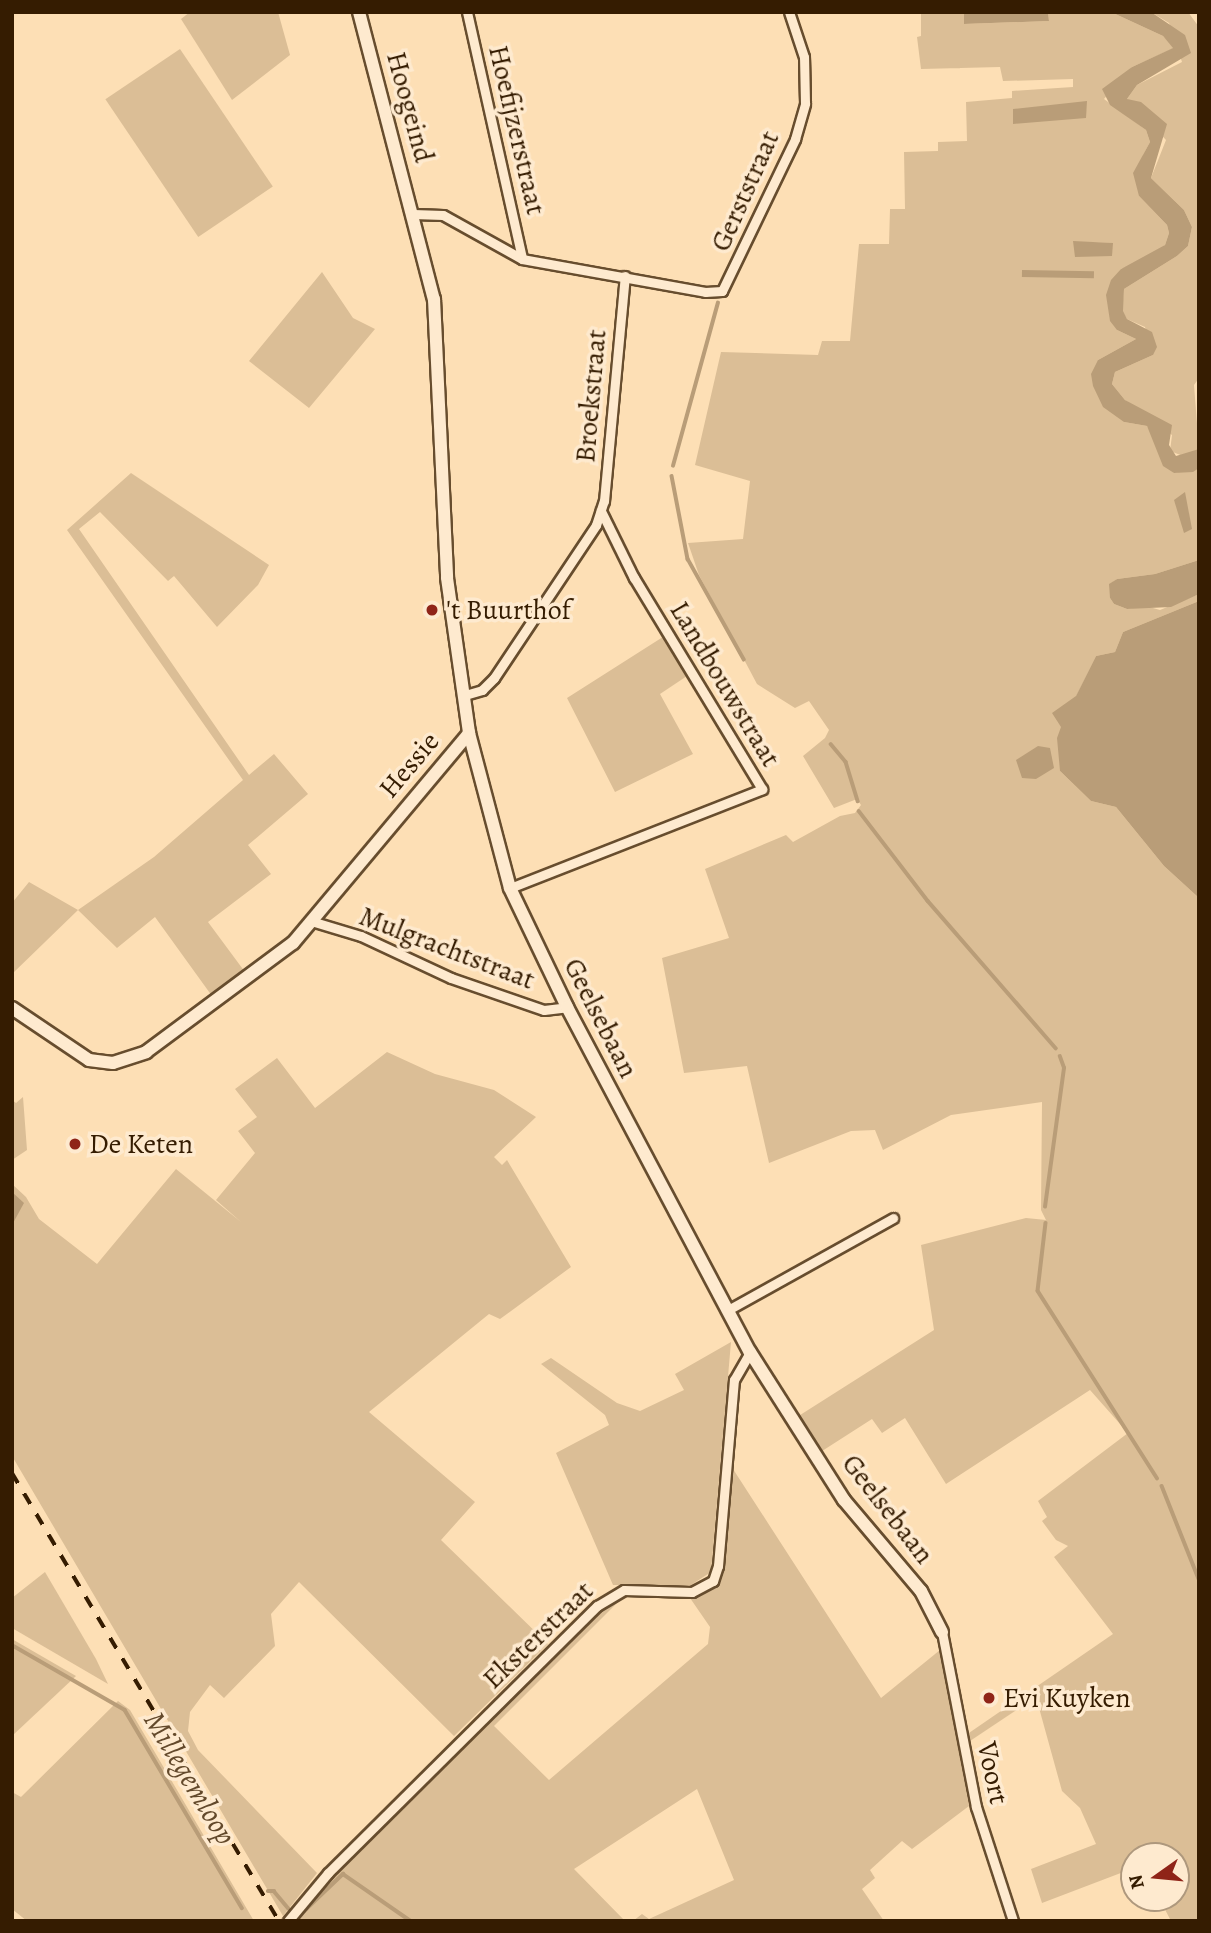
<!DOCTYPE html>
<html>
<head>
<meta charset="utf-8">
<style>
  body { margin:0 }
  #map { position:relative; width:1211px; height:1933px; overflow:hidden; background:#fddfb5; font-family:Alegreya,serif }
  div>[style] { position:absolute }
  [style*='--x'] { left:calc(var(--x)*1px); top:calc(var(--y)*1px); width:calc(var(--w)*1px); rotate:calc(var(--a)*1deg) }
  .green>* { inset:0; background:#dbbe96; transform-origin:0 0 }
  .water>* { inset:0; background:#b99d78; transform-origin:0 0 }
  .stream>* { height:3.5px; margin:-1.75px; padding:0 1.75px; transform-origin:1.75px; border-radius:1.75px; background:#b99d78 }
  .roads { filter:drop-shadow(2px 0 #674d2e) drop-shadow(-2px 0 #674d2e) drop-shadow(0 2px #674d2e) drop-shadow(0 -2px #674d2e) }
  .street>* { height:9px; margin:-4.5px; padding:0 4.5px; transform-origin:4.5px; border-radius:4.5px; background:#feeacf }
  .secondary>* { height:12px; margin:-6px; padding:0 6px; transform-origin:6px; border-radius:6px; background:#feeacf }
  .rail>* { height:3.5px; margin-top:-1.75px; transform-origin:0; background:repeating-linear-gradient(90deg,#351c01 0 12px,transparent 0 24px) }
  .dots>* { width:19px; height:19px; translate:-50% -50%; box-sizing:border-box; border:4px solid #feeacf; border-radius:50% }
  span { translate:-50% -50%; white-space:nowrap; text-align:center; line-height:1.15; -webkit-text-stroke:7px #feeacf; paint-order:stroke }
  .street-label { font-size:28px; color:#351c01 }
  .poi-label { font-size:28px; color:#351c01 }
  .left { translate:0 -50%; text-align:left }
  .water-label { font-size:30px; color:#63492b; font-style:italic }
  .frame { position:absolute; inset:0; border:14px solid #351c01; pointer-events:none }
  .north { position:absolute; left:1120px; top:1842px; width:70px; height:70px; box-sizing:border-box; background:#feeacf; border:2px solid #ae987d; border-radius:50%; rotate:255deg; font-size:19px; font-weight:700; line-height:28px; text-align:center; color:#351c01 }
  .north::after { content:''; display:block; margin:auto; width:24px; height:32px; background:#8f2418; clip-path:polygon(50% 0,100% 100%,50% 72%,0 100%) }
</style>
</head>
<body>
<div id="map">
  <div class="green">
    <div style="clip-path:polygon(190px 12px,278px 12px,290px 55px,232px 100px,181px 19px)"></div>
    <div style="clip-path:polygon(evenodd,921px 12px,964px 12px,965px 24px,1049px 21px,1048px 12px,1111px 12px,1163px 36px,1174px 48px,1132px 67px,1104px 99px,1146px 130px,1150px 142px,1143px 155px,1139px 196px,1167px 225px,1169px 233px,1165px 245px,1150px 257px,1121px 269px,1117px 330px,1136px 339px,1098px 360px,1124px 422px,1147px 426px,1174px 473px,1199px 468px,1199px 560px,1155px 574px,1117px 579px,1110px 584px,1110px 598px,1114px 604px,1127px 609px,1146px 606px,1160px 610px,1199px 594px,1199px 601px,1123px 632px,1115px 652px,1096px 656px,1061px 727px,1060px 771px,1091px 801px,1116px 807px,1164px 866px,1199px 898px,1199px 1921px,1171px 1921px,1159px 1898px,1176px 1898px,1176px 1856px,1134px 1856px,1134px 1892px,1126px 1871px,1042px 1903px,1031px 1869px,1096px 1844px,1080px 1808px,1062px 1791px,1036px 1697px,967px 1743px,966px 1735px,1113px 1634px,1054px 1557px,1068px 1546px,1056px 1540px,1042px 1521px,1047px 1517px,1038px 1501px,1128px 1433px,1090px 1390px,946px 1484px,905px 1418px,882px 1433px,872px 1419px,819px 1453px,797px 1417px,934px 1330px,921px 1245px,1026px 1218px,1046px 1220px,1041px 1210px,1042px 1102px,951px 1115px,883px 1150px,875px 1130px,851px 1131px,769px 1163px,747px 1066px,684px 1073px,662px 958px,729px 938px,705px 869px,786px 835px,793px 842px,840px 816px,855px 813px,861px 805px,857px 799px,834px 808px,803px 756px,825px 738px,829px 730px,809px 701px,795px 708px,757px 684px,699px 575px,688px 543px,743px 539px,750px 481px,695px 465px,721px 352px,818px 355px,822px 341px,850px 341px,859px 244px,889px 244px,890px 209px,905px 209px,904px 152px,938px 151px,938px 142px,967px 141px,966px 102px,1012px 98px,1012px 91px,1073px 87px,1073px 79px,1003px 81px,1000px 67px,921px 69px,917px 37px,921px 36px,921px 12px,1074px 242px,1112px 243px,1112px 255px,1074px 242px)"></div>
    <div style="clip-path:polygon(1151px 12px,1188px 12px,1199px 27px,1199px 378px,1194px 385px,1199px 449px,1183px 456px,1170px 451px,1172px 435px,1125px 400px,1112px 384px,1115px 372px,1153px 355px,1145px 327px,1127px 319px,1122px 311px,1124px 289px,1177px 256px,1188px 246px,1192px 227px,1184px 210px,1151px 178px,1166px 140px,1127px 99px,1137px 85px,1182px 62px,1169px 23px)"></div>
    <div style="left:180px;top:49px;width:166px;height:90px;rotate:56deg"></div>
    <div style="clip-path:polygon(322px 272px,353px 318px,375px 329px,309px 408px,249px 361px)"></div>
    <div style="clip-path:polygon(131px 473px,269px 565px,258px 585px,217px 627px,174px 576px,168px 581px,100px 512px,79px 529px,249px 775px,274px 754px,308px 794px,248px 845px,271px 874px,208px 922px,245px 972px,212px 996px,155px 917px,117px 948px,78px 910px,12px 974px,12px 903px,29px 882px,78px 910px,154px 857px,243px 780px,67px 530px)"></div>
    <div style="clip-path:polygon(666px 635px,690px 674px,660px 694px,693px 754px,615px 792px,567px 698px)"></div>
    <div style="clip-path:polygon(387px 1052px,435px 1074px,494px 1090px,536px 1117px,494px 1157px,502px 1165px,507px 1160px,571px 1267px,500px 1319px,489px 1314px,369px 1412px,475px 1502px,441px 1540px,548px 1644px,454px 1736px,299px 1582px,271px 1614px,275px 1646px,224px 1698px,210px 1685px,190px 1712px,188px 1731px,198px 1750px,317px 1873px,283px 1916px,12px 1456px,12px 1184px,26px 1197px,39px 1219px,97px 1264px,176px 1169px,241px 1222px,216px 1200px,255px 1153px,238px 1131px,257px 1117px,235px 1089px,277px 1058px,315px 1108px)"></div>
    <div style="clip-path:polygon(23px 1097px,27px 1150px,12px 1160px,12px 1100px,16px 1103px)"></div>
    <div style="clip-path:polygon(731px 1342px,711px 1572px,691px 1585px,613px 1585px,556px 1453px,609px 1425px,605px 1415px,541px 1364px,551px 1358px,617px 1403px,640px 1411px,684px 1390px,675px 1374px)"></div>
    <div style="clip-path:polygon(733px 1469px,881px 1698px,940px 1650px,969px 1806px,912px 1849px,902px 1841px,870px 1870px,875px 1878px,862px 1889px,884px 1921px,633px 1921px,642px 1914px,649px 1919px,734px 1880px,697px 1789px,574px 1869px,625px 1921px,297px 1921px,357px 1852px,600px 1610px,619px 1596px,622px 1598px,494px 1726px,549px 1780px,708px 1644px,710px 1627px,690px 1598px,720px 1584px)"></div>
    <div style="clip-path:polygon(45px 1572px,96px 1659px,108px 1684px,12px 1628px,12px 1598px)"></div>
    <div style="clip-path:polygon(12px 1639px,76px 1676px,12px 1736px)"></div>
    <div style="clip-path:polygon(118px 1701px,130px 1710px,254px 1921px,27px 1921px,12px 1909px,12px 1792px,21px 1797px)"></div>
  </div>
  <div class="water">
    <div style="clip-path:polygon(964px 12px,1048px 12px,1049px 21px,964px 24px)"></div>
    <div style="clip-path:polygon(1111px 12px,1151px 12px,1185px 35px,1191px 53px,1137px 85px,1127px 99px,1141px 102px,1167px 124px,1151px 178px,1184px 210px,1192px 227px,1188px 246px,1177px 256px,1124px 289px,1123px 311px,1127px 319px,1152px 332px,1157px 347px,1153px 355px,1115px 372px,1112px 384px,1125px 400px,1172px 425px,1169px 445px,1176px 456px,1199px 449px,1199px 468px,1193px 472px,1174px 473px,1163px 466px,1147px 426px,1124px 422px,1103px 407px,1093px 386px,1091px 374px,1098px 360px,1136px 339px,1117px 330px,1110px 321px,1106px 295px,1111px 280px,1121px 269px,1165px 245px,1169px 233px,1167px 225px,1139px 196px,1133px 173px,1150px 142px,1146px 130px,1110px 105px,1102px 89px,1132px 67px,1173px 48px,1163px 36px)"></div>
    <div style="clip-path:polygon(1087px 101px,1086px 118px,1013px 124px,1013px 109px)"></div>
    <div style="clip-path:polygon(1073px 241px,1113px 243px,1112px 256px,1075px 257px)"></div>
    <div style="left:1022px;top:270px;width:72px;height:7px;rotate:1deg"></div>
    <div style="clip-path:polygon(1185px 492px,1192px 529px,1184px 533px,1174px 500px)"></div>
    <div style="clip-path:polygon(1199px 560px,1199px 594px,1171px 607px,1127px 609px,1114px 604px,1110px 598px,1109px 584px,1117px 579px,1155px 574px)"></div>
    <div style="clip-path:polygon(1199px 601px,1199px 898px,1164px 866px,1116px 807px,1091px 801px,1060px 771px,1057px 738px,1061px 727px,1052px 713px,1076px 696px,1096px 656px,1115px 652px,1123px 632px)"></div>
    <div style="clip-path:polygon(1038px 746px,1050px 748px,1054px 768px,1036px 779px,1022px 778px,1016px 760px)"></div>
    <div style="clip-path:polygon(12px 1192px,24px 1203px,12px 1225px)"></div>
  </div>
  <div class="stream">
    <div style="--x:673;--y:466;--w:169;--a:-74.6"></div>
    <div style="--x:672;--y:476;--w:85;--a:79.1"></div>
    <div style="--x:688;--y:559;--w:115;--a:60.8"></div>
    <div style="--x:831;--y:744;--w:23;--a:50"></div>
    <div style="--x:846;--y:762;--w:41;--a:72.9"></div>
    <div style="--x:859;--y:811;--w:113;--a:52.5"></div>
    <div style="--x:928;--y:901;--w:195;--a:49"></div>
    <div style="--x:1045;--y:1207;--w:140;--a:-82.2"></div>
    <div style="--x:1064;--y:1068;--w:12;--a:-110"></div>
    <div style="--x:1046;--y:1223;--w:68;--a:96.7"></div>
    <div style="--x:1038;--y:1291;--w:222;--a:57.5"></div>
    <div style="--x:1162;--y:1486;--w:100;--a:68.3"></div>
    <div style="--x:12;--y:1645;--w:130;--a:29.9"></div>
    <div style="--x:125;--y:1710;--w:230;--a:59.4"></div>
    <div style="--x:268;--y:1891;--w:6;--a:0"></div>
    <div style="--x:274;--y:1891;--w:23;--a:50"></div>
    <div style="--x:299;--y:1916;--w:61;--a:-43.7"></div>
    <div style="--x:343;--y:1874;--w:83;--a:34.7"></div>
  </div>
  <div class="roads">
    <div class="street">
      <div style="--x:467;--y:12;--w:253;--a:77.4"></div>
      <div style="--x:413;--y:214;--w:30;--a:2"></div>
      <div style="--x:443;--y:215;--w:90;--a:29.1"></div>
      <div style="--x:522;--y:259;--w:186;--a:10.2"></div>
      <div style="--x:705;--y:292;--w:17;--a:-3"></div>
      <div style="--x:722;--y:291;--w:169;--a:-64.3"></div>
      <div style="--x:795;--y:139;--w:37;--a:-74"></div>
      <div style="--x:805;--y:103;--w:46;--a:-91.2"></div>
      <div style="--x:804;--y:57;--w:47;--a:-108.4"></div>
      <div style="--x:465;--y:695;--w:18;--a:-16"></div>
      <div style="--x:482;--y:690;--w:17;--a:-45"></div>
      <div style="--x:494;--y:678;--w:184;--a:-56.3"></div>
      <div style="--x:596;--y:525;--w:25;--a:-72"></div>
      <div style="--x:604;--y:501;--w:226;--a:-84.7"></div>
      <div style="--x:510;--y:888;--w:271;--a:-21.4"></div>
      <div style="--x:762;--y:789;--w:247;--a:-121.2"></div>
      <div style="--x:634;--y:578;--w:75;--a:-116.2"></div>
      <div style="--x:311;--y:921;--w:52;--a:16.7"></div>
      <div style="--x:361;--y:936;--w:99;--a:25"></div>
      <div style="--x:451;--y:978;--w:98;--a:19"></div>
      <div style="--x:544;--y:1010;--w:23;--a:-7"></div>
      <div style="--x:728;--y:1310;--w:189;--a:-29.1"></div>
      <div style="--x:942;--y:1632;--w:178;--a:79"></div>
      <div style="--x:976;--y:1807;--w:120;--a:72"></div>
      <div style="--x:288;--y:1921;--w:62;--a:-50.2"></div>
      <div style="--x:328;--y:1873;--w:379;--a:-44.8"></div>
      <div style="--x:597;--y:1606;--w:31;--a:-31"></div>
      <div style="--x:624;--y:1590;--w:68;--a:1.7"></div>
      <div style="--x:692;--y:1592;--w:24;--a:-28"></div>
      <div style="--x:713;--y:1581;--w:16;--a:-72"></div>
      <div style="--x:718;--y:1566;--w:187;--a:-85.1"></div>
      <div style="--x:734;--y:1380;--w:32;--a:-60"></div>
    </div>
    <div class="secondary">
      <div style="--x:359;--y:12;--w:297;--a:75.4"></div>
      <div style="--x:434;--y:299;--w:279;--a:87.3"></div>
      <div style="--x:447;--y:578;--w:157;--a:81.9"></div>
      <div style="--x:469;--y:733;--w:160;--a:75.2"></div>
      <div style="--x:510;--y:888;--w:132;--a:64.4"></div>
      <div style="--x:567;--y:1007;--w:391;--a:62.1"></div>
      <div style="--x:750;--y:1352;--w:175;--a:57.6"></div>
      <div style="--x:844;--y:1500;--w:119;--a:49.8"></div>
      <div style="--x:921;--y:1591;--w:46;--a:62.9"></div>
      <div style="--x:12;--y:1008;--w:93;--a:34"></div>
      <div style="--x:89;--y:1060;--w:24;--a:7"></div>
      <div style="--x:113;--y:1063;--w:35;--a:-18"></div>
      <div style="--x:146;--y:1052;--w:183;--a:-36.6"></div>
      <div style="--x:293;--y:943;--w:274;--a:-50"></div>
    </div>
  </div>
  <div class="rail">
    <div style="--x:12;--y:1473;--w:522;--a:59.21"></div>
  </div>
  <div class="dots">
    <div style="left:432px;top:610px;background:#8f2418"></div>
    <div style="left:75px;top:1144px;background:#8f2418"></div>
    <div style="left:989px;top:1698px;background:#8f2418"></div>
  </div>
  <div class="street-label">
    <span style="left:410px;top:107px;rotate:75deg">Hoogeind</span>
    <span style="left:517px;top:130px;rotate:77deg">Hoefijzerstraat</span>
    <span style="left:745px;top:191px;rotate:-66deg">Gerststraat</span>
    <span style="left:591px;top:396px;rotate:-85deg">Broekstraat</span>
    <span style="left:725px;top:684px;rotate:59deg">Landbouwstraat</span>
    <span style="left:409px;top:765px;rotate:-50deg">Hessie</span>
    <span style="left:447px;top:948px;rotate:21deg">Mulgrachtstraat</span>
    <span style="left:601px;top:1018px;rotate:63deg">Geelsebaan</span>
    <span style="left:888px;top:1509px;rotate:52deg">Geelsebaan</span>
    <span style="left:538px;top:1635px;rotate:-44deg">Eksterstraat</span>
    <span style="left:993px;top:1773px;rotate:78deg">Voort</span>
  </div>
  <div class="poi-label">
    <span class="left" style="left:446px;top:610px">'t Buurthof</span>
    <span class="left" style="left:89px;top:1144px">De Keten</span>
    <span class="left" style="left:1003px;top:1698px">Evi Kuyken</span>
  </div>
  <div class="water-label">
    <span style="left:190px;top:1778px;rotate:59deg">Millegemloop</span>
  </div>
  <div class="frame"></div>
  <div class="north">N</div>
</div>
</body>
</html>
